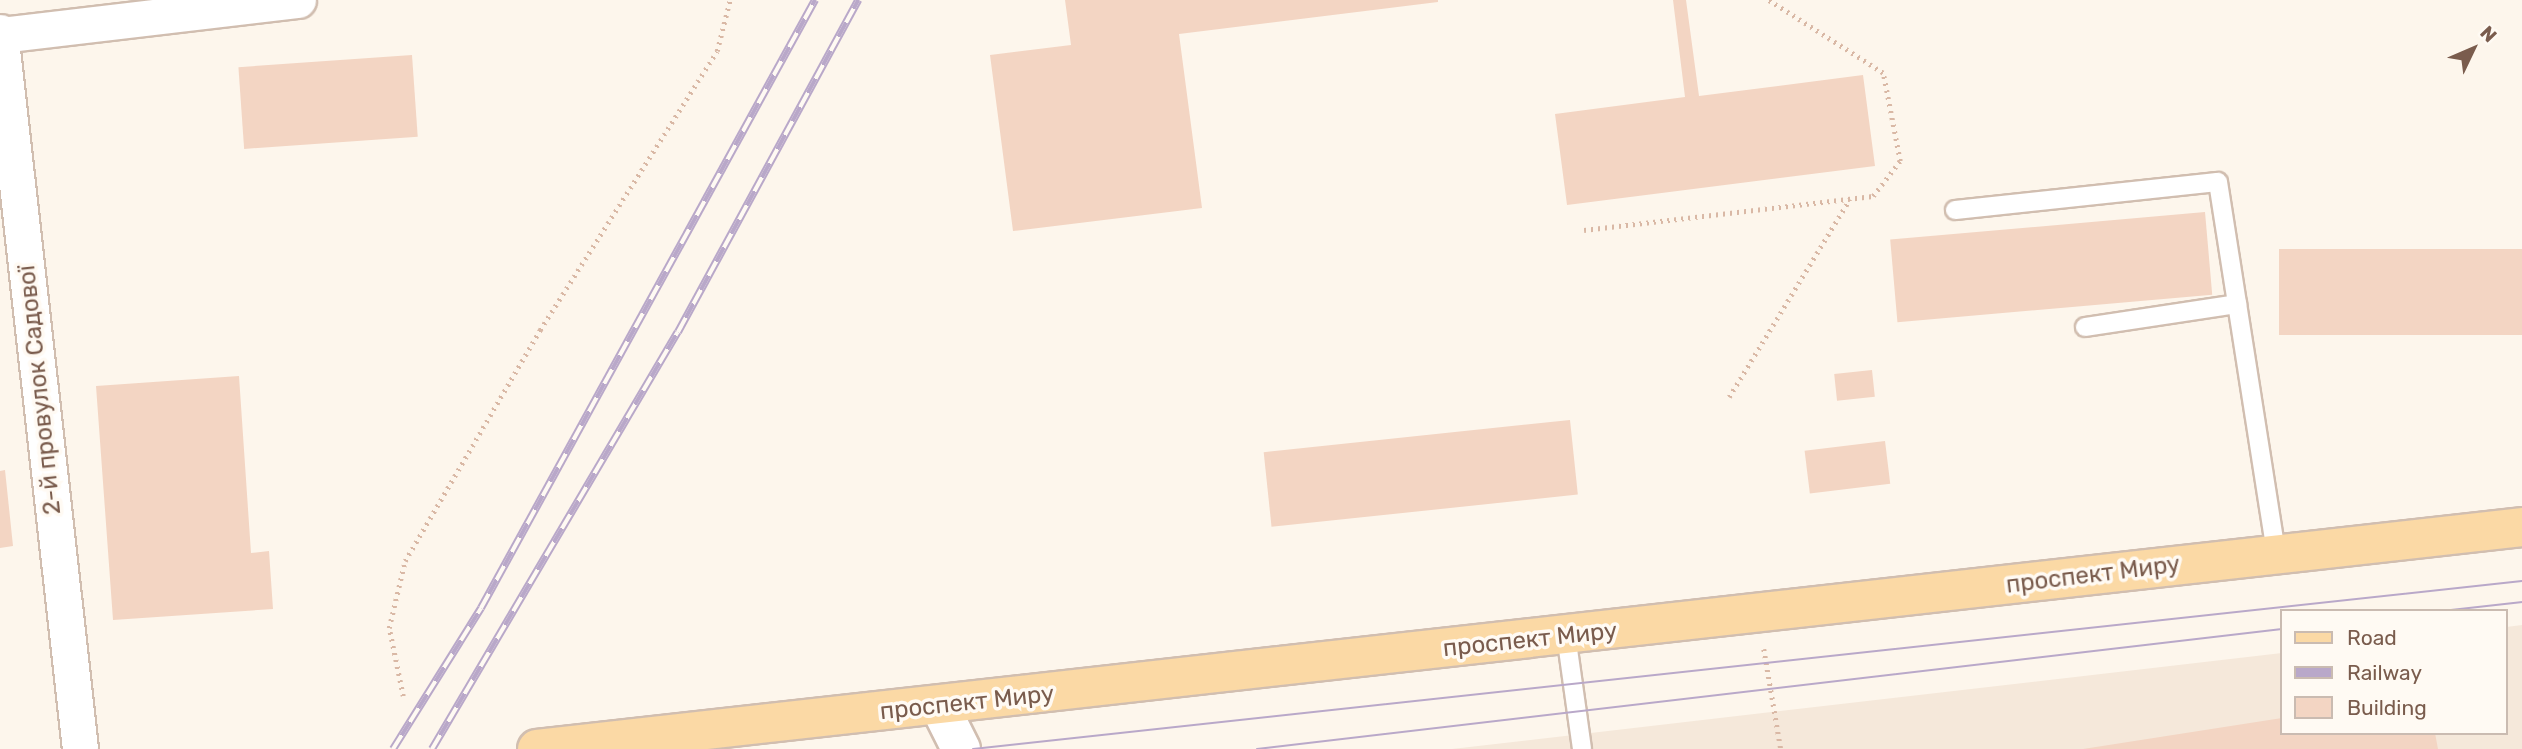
<!DOCTYPE html>
<html>
<head>
<meta charset="utf-8">
<style>
  body { margin:0 }
  #map { position:relative; width:2522px; height:749px; overflow:hidden; background:#fdf6ec; font-family:Rubik,sans-serif }
  div>[style] { position:absolute }
  [style*='--x'] { left:calc(var(--x)*1px); top:calc(var(--y)*1px); width:calc(var(--w)*1px); rotate:calc(var(--a)*1deg) }
  .residential>* { inset:0; background:#f5e8da }
  .building>* { inset:0; background:#f3d5c3; transform-origin:0 0 }
  .path>* { height:4.5px; margin-top:-2.25px; transform-origin:0; background:repeating-linear-gradient(90deg,#d9b8a5 0 2px,transparent 0 7px) }
  .roads { filter:drop-shadow(2px 0 #d1beb0) drop-shadow(-2px 0 #d1beb0) drop-shadow(0 2px #d1beb0) drop-shadow(0 -2px #d1beb0) }
  .service>* { height:18px; margin:-9px; padding:0 9px; transform-origin:9px; border-radius:9px; background:#fff }
  .minor>* { height:35px; margin:-17.5px; padding:0 17.5px; transform-origin:17.5px; border-radius:17.5px; background:#fff }
  .secondary>* { height:38px; margin:-19px; padding:0 19px; transform-origin:19px; border-radius:19px; background:#fff }
  .primary>* { height:38px; margin:-19px; padding:0 19px; transform-origin:19px; border-radius:19px; background:#fbd9a5 }
  .tram>* { height:2px; margin:-1px; padding:0 1px; transform-origin:1px; border-radius:1px; background:#b9a8c9 }
  .rail>* { height:8px; margin-top:-4px; transform-origin:0; background:repeating-linear-gradient(90deg,#fffaf3 0 16px,#b9a8c9 0 32px); box-sizing:border-box; border-block:2px solid #b9a8c9 }
  span { translate:-50% -50%; white-space:nowrap; text-align:center; line-height:1.15; -webkit-text-stroke:7px #fffaf3; paint-order:stroke }
  .street-label { font-size:24px; color:#7a5c4d }
  .legend { position:absolute; left:2280px; top:609px; width:228px; height:126px; box-sizing:border-box; background:#fffaf3; border:2px solid #cabbb1; margin:0; padding:9px 12px; list-style:none; font-size:21px; color:#7a5c4d }
  .legend li { display:flex; align-items:center; gap:14px; height:35px }
  .legend b { width:35px; border:2px solid #cabbb1 }
  .north { position:absolute; left:2438px; top:14px; width:70px; height:70px; -webkit-text-stroke:5px #fffaf3; paint-order:stroke; rotate:46deg; font-size:19px; font-weight:700; line-height:28px; text-align:center; color:#7a5c4d }
  .north::after { content:''; display:block; margin:auto; width:24px; height:32px; background:#7a5c4d; clip-path:polygon(50% 0,100% 100%,50% 72%,0 100%) }
</style>
</head>
<body>
<div id="map">
  <div class="residential">
    <div style="clip-path:polygon(2522px 625px,2522px 749px,1452px 749px,2282px 653px,2282px 733px,2506px 733px,2506px 627px)"></div>
  </div>
  <div class="building">
    <div style="clip-path:polygon(1065px 0,1438px 0,1438px 2px,1179px 34px,1202px 208px,1013px 231px,990px 55px,1071px 45px)"></div>
    <div style="clip-path:polygon(1673px 0,1686px 0,1699px 96px,1863px 75px,1875px 166px,1567px 205px,1555px 114px,1685px 97px)"></div>
    <div style="left:412px;top:55px;width:82px;height:174px;rotate:86deg"></div>
    <div style="left:2205px;top:212px;width:83px;height:316px;rotate:85deg"></div>
    <div style="left:2522px;top:249px;width:86px;height:243px;rotate:90deg"></div>
    <div style="left:1872px;top:370px;width:27px;height:38px;rotate:84deg"></div>
    <div style="clip-path:polygon(239px 376px,251px 553px,269px 551px,273px 609px,113px 620px,96px 386px)"></div>
    <div style="left:1570px;top:420px;width:75px;height:308px;rotate:84deg"></div>
    <div style="left:1885px;top:441px;width:43px;height:81px;rotate:83deg"></div>
    <div style="clip-path:polygon(5px 470px,13px 546px,0 548px,0 471px)"></div>
    <div style="clip-path:polygon(2282px 718px,2282px 733px,2435px 733px,2438px 749px,2083px 749px)"></div>
  </div>
  <div class="path">
    <div style="--x:1584;--y:230;--w:291;--a:-6.7"></div>
    <div style="--x:1873;--y:196;--w:44;--a:-52.4"></div>
    <div style="--x:1900;--y:161;--w:90;--a:-100.9"></div>
    <div style="--x:1883;--y:73;--w:136;--a:-147.6"></div>
    <div style="--x:1729;--y:397;--w:232;--a:-58.6"></div>
    <div style="--x:1764;--y:649;--w:101;--a:80.4"></div>
    <div style="--x:403;--y:696;--w:69;--a:-101.6"></div>
    <div style="--x:389;--y:628;--w:69;--a:-76.6"></div>
    <div style="--x:405;--y:561;--w:268;--a:-59.7"></div>
    <div style="--x:540;--y:330;--w:330;--a:-57.6"></div>
    <div style="--x:717;--y:51;--w:53;--a:-75.7"></div>
  </div>
  <div class="roads">
    <div class="service">
      <div style="--x:1955;--y:210;--w:264;--a:-6.1"></div>
      <div style="--x:2218;--y:182;--w:376;--a:81.1"></div>
      <div style="--x:2085;--y:327;--w:154;--a:-8.6"></div>
      <div style="--x:1566;--y:635;--w:115;--a:82"></div>
    </div>
    <div class="minor">
      <div style="--x:0;--y:32;--w:721;--a:83.63"></div>
      <div style="--x:0;--y:35;--w:300;--a:-6.7"></div>
    </div>
    <div class="secondary">
      <div style="--x:940;--y:707;--w:47;--a:63.4"></div>
    </div>
    <div class="primary">
      <div style="--x:537;--y:749;--w:1997;--a:-6.38"></div>
    </div>
  </div>
  <div class="tram">
    <div style="--x:2442;--y:611;--w:81;--a:-6.4"></div>
    <div style="--x:973;--y:749;--w:1558;--a:-6.19"></div>
    <div style="--x:1257;--y:749;--w:1032;--a:-6.68"></div>
  </div>
  <div class="rail">
    <div style="--x:393;--y:749;--w:166;--a:-58"></div>
    <div style="--x:481;--y:608;--w:694;--a:-61.22"></div>
    <div style="--x:432;--y:749;--w:484;--a:-59.5"></div>
    <div style="--x:678;--y:332;--w:378;--a:-61.5"></div>
  </div>
  <div class="street-label">
    <span style="left:40px;top:390px;rotate:-96deg">2-й провулок Садової</span>
    <span style="left:2093px;top:575px;rotate:-7deg">проспект Миру</span>
    <span style="left:1530px;top:640px;rotate:-6deg">проспект Миру</span>
    <span style="left:967px;top:703px;rotate:-6deg">проспект Миру</span>
  </div>
  <ul class="legend">
  <li><b style="height:9px;background:#fbd9a5"></b>Road</li>
  <li><b style="height:9px;background:#b9a8c9"></b>Railway</li>
  <li><b style="height:19px;background:#f3d5c3"></b>Building</li>
  </ul>
  <div class="north">N</div>
</div>
</body>
</html>
